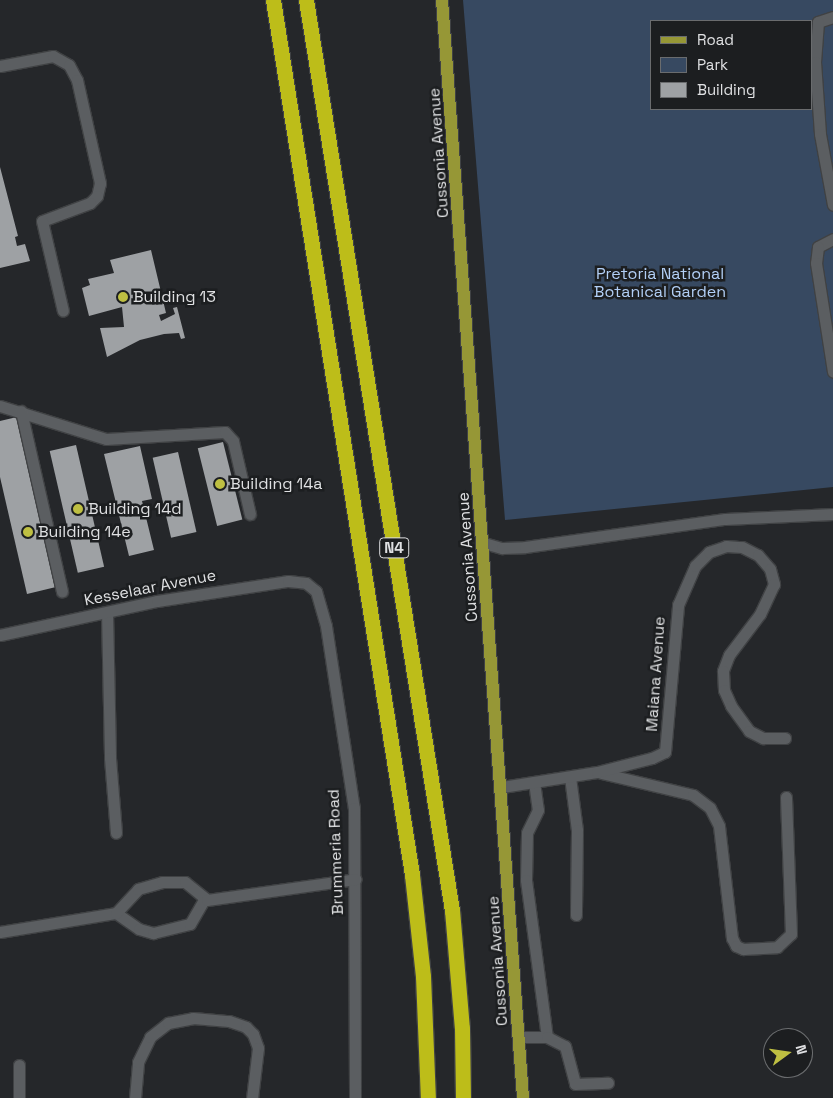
<!DOCTYPE html>
<html>
<head>
<meta charset="utf-8">
<style>
  body { margin:0 }
  #map { position:relative; width:833px; height:1098px; overflow:hidden; background:#25272a; font-family:"Space Grotesk",sans-serif }
  div>[style] { position:absolute }
  [style*='--x'] { left:calc(var(--x)*1px); top:calc(var(--y)*1px); width:calc(var(--w)*1px); rotate:calc(var(--a)*1deg) }
  .green>* { inset:0; background:#374961 }
  .building>* { inset:0; background:#9ea1a4; transform-origin:0 0 }
  .roads { filter:drop-shadow(1px 0 #404244) drop-shadow(-1px 0 #404244) drop-shadow(0 1px #404244) drop-shadow(0 -1px #404244) }
  .minor>* { height:11px; margin:-5.5px; padding:0 5.5px; transform-origin:5.5px; border-radius:5.5px; background:#5b5e61 }
  .major>* { height:12px; margin:-6px; padding:0 6px; transform-origin:6px; border-radius:6px; background:#969736 }
  .highway>* { height:15px; margin:-7.5px; padding:0 7.5px; transform-origin:7.5px; border-radius:7.5px; background:#bdbd19 }
  .dots>* { width:14px; height:14px; translate:-50% -50%; box-sizing:border-box; border:2px solid #1c1e20; border-radius:50% }
  span { translate:-50% -50%; white-space:nowrap; text-align:center; line-height:1.15; -webkit-text-stroke:5px #1c1e20; paint-order:stroke }
  .shield-label span { padding:1px 4px; background:#1c1e20; border:1px solid; border-radius:4px; -webkit-text-stroke-width:0 }
  .shield-label { font-size:15px; color:#dfe0e2; font-weight:700 }
  .street-label { font-size:16px; color:#dfe0e2 }
  .park-label { font-size:16px; color:#b2cff6 }
  .poi-label { font-size:16px; color:#dfe0e2 }
  .left { translate:0 -50%; text-align:left }
  .legend { position:absolute; left:650px; top:20px; width:162px; height:90px; box-sizing:border-box; background:#1c1e20; border:1px solid #6a6c6e; margin:0; padding:6px 9px; list-style:none; font-size:15px; color:#dfe0e2 }
  .legend li { display:flex; align-items:center; gap:10px; height:25px }
  .legend b { width:25px; border:1px solid #6a6c6e }
  .north { position:absolute; left:763px; top:1028px; width:50px; height:50px; box-sizing:border-box; background:#1c1e20; border:1px solid #6a6c6e; border-radius:50%; rotate:76deg; font-size:14px; font-weight:700; line-height:20px; text-align:center; color:#dfe0e2 }
  .north::after { content:''; display:block; margin:auto; width:18px; height:22px; background:#bebf42; clip-path:polygon(50% 0,100% 100%,50% 72%,0 100%) }
</style>
</head>
<body>
<div id="map">
  <div class="green">
    <div style="clip-path:polygon(evenodd,463px 0,833px 0,833px 487px,505px 520px,463px 0,652px 21px,812px 21px,812px 109px,652px 109px,652px 21px)"></div>
  </div>
  <div class="building">
    <div style="clip-path:polygon(0 167px,18px 236px,15px 237px,17px 246px,25px 244px,30px 261px,0 268px)"></div>
    <div style="clip-path:polygon(151px 250px,166px 313px,159px 315px,161px 321px,175px 314px,173px 308px,177px 307px,185px 338px,181px 339px,179px 333px,164px 334px,140px 340px,107px 357px,100px 328px,124px 327px,122px 307px,89px 316px,82px 288px,90px 285px,88px 279px,114px 273px,110px 260px)"></div>
    <div style="clip-path:polygon(17px 417px,56px 587px,27px 594px,0 477px,0 421px)"></div>
    <div style="left:223px;top:442px;width:80px;height:26px;rotate:76deg"></div>
    <div style="left:76px;top:445px;width:125px;height:27px;rotate:77deg"></div>
    <div style="clip-path:polygon(140px 446px,152px 499px,142px 501px,154px 550px,129px 556px,104px 454px)"></div>
    <div style="left:178px;top:452px;width:82px;height:26px;rotate:77deg"></div>
  </div>
  <div class="roads">
    <div class="minor">
      <div style="--x:833;--y:17;--w:16;--a:162"></div>
      <div style="--x:818;--y:22;--w:40;--a:94.3"></div>
      <div style="--x:815;--y:62;--w:72;--a:86"></div>
      <div style="--x:820;--y:134;--w:72;--a:79.6"></div>
      <div style="--x:0;--y:66;--w:54;--a:-10.7"></div>
      <div style="--x:53;--y:56;--w:18;--a:29"></div>
      <div style="--x:69;--y:65;--w:17;--a:62"></div>
      <div style="--x:77;--y:80;--w:106;--a:77.4"></div>
      <div style="--x:100;--y:183;--w:13;--a:103"></div>
      <div style="--x:97;--y:196;--w:10;--a:135"></div>
      <div style="--x:90;--y:203;--w:51;--a:159.4"></div>
      <div style="--x:42;--y:221;--w:92;--a:76.9"></div>
      <div style="--x:833;--y:239;--w:17;--a:152"></div>
      <div style="--x:818;--y:247;--w:16;--a:97"></div>
      <div style="--x:816;--y:263;--w:110;--a:81.1"></div>
      <div style="--x:0;--y:406;--w:111;--a:17.3"></div>
      <div style="--x:106;--y:439;--w:119;--a:-3.4"></div>
      <div style="--x:225;--y:432;--w:12;--a:48"></div>
      <div style="--x:233;--y:441;--w:75;--a:76.9"></div>
      <div style="--x:21;--y:411;--w:185;--a:77.2"></div>
      <div style="--x:484;--y:543;--w:19;--a:16"></div>
      <div style="--x:502;--y:548;--w:23;--a:-2"></div>
      <div style="--x:525;--y:547;--w:202;--a:-8"></div>
      <div style="--x:725;--y:519;--w:108;--a:-2.7"></div>
      <div style="--x:107;--y:612;--w:146;--a:88.8"></div>
      <div style="--x:110;--y:758;--w:75;--a:85.4"></div>
      <div style="--x:0;--y:635;--w:161;--a:-12.2"></div>
      <div style="--x:157;--y:601;--w:133;--a:-8.7"></div>
      <div style="--x:288;--y:581;--w:18;--a:6"></div>
      <div style="--x:306;--y:583;--w:13;--a:39"></div>
      <div style="--x:316;--y:591;--w:36;--a:74"></div>
      <div style="--x:326;--y:626;--w:184;--a:81.3"></div>
      <div style="--x:354;--y:808;--w:290;--a:89.8"></div>
      <div style="--x:601;--y:773;--w:95;--a:13.4"></div>
      <div style="--x:693;--y:795;--w:21;--a:37"></div>
      <div style="--x:710;--y:808;--w:20;--a:63"></div>
      <div style="--x:719;--y:826;--w:113;--a:83.4"></div>
      <div style="--x:732;--y:938;--w:9;--a:63"></div>
      <div style="--x:736;--y:946;--w:8;--a:23"></div>
      <div style="--x:743;--y:949;--w:34;--a:-3"></div>
      <div style="--x:777;--y:947;--w:19;--a:-43"></div>
      <div style="--x:791;--y:934;--w:137;--a:-92.1"></div>
      <div style="--x:570;--y:777;--w:53;--a:82.5"></div>
      <div style="--x:577;--y:830;--w:85;--a:90.7"></div>
      <div style="--x:534;--y:782;--w:28;--a:82"></div>
      <div style="--x:538;--y:810;--w:25;--a:116"></div>
      <div style="--x:527;--y:833;--w:47;--a:91.2"></div>
      <div style="--x:526;--y:880;--w:158;--a:82.4"></div>
      <div style="--x:502;--y:787;--w:96;--a:-9"></div>
      <div style="--x:597;--y:772;--w:57;--a:-14.3"></div>
      <div style="--x:652;--y:758;--w:14;--a:-25"></div>
      <div style="--x:665;--y:752;--w:148;--a:-84.9"></div>
      <div style="--x:678;--y:605;--w:43;--a:-66.4"></div>
      <div style="--x:695;--y:566;--w:20;--a:-45"></div>
      <div style="--x:709;--y:552;--w:18;--a:-19"></div>
      <div style="--x:726;--y:546;--w:16;--a:4"></div>
      <div style="--x:742;--y:547;--w:18;--a:27"></div>
      <div style="--x:758;--y:555;--w:18;--a:49"></div>
      <div style="--x:770;--y:569;--w:16;--a:75"></div>
      <div style="--x:774;--y:584;--w:33;--a:115"></div>
      <div style="--x:760;--y:614;--w:51;--a:127.1"></div>
      <div style="--x:729;--y:655;--w:17;--a:111"></div>
      <div style="--x:723;--y:671;--w:19;--a:87"></div>
      <div style="--x:724;--y:690;--w:17;--a:66"></div>
      <div style="--x:731;--y:706;--w:31;--a:54"></div>
      <div style="--x:749;--y:731;--w:16;--a:27"></div>
      <div style="--x:763;--y:738;--w:22;--a:0"></div>
      <div style="--x:116;--y:913;--w:28;--a:35"></div>
      <div style="--x:139;--y:929;--w:15;--a:16"></div>
      <div style="--x:153;--y:933;--w:38;--a:-14"></div>
      <div style="--x:190;--y:924;--w:28;--a:-60"></div>
      <div style="--x:0;--y:932;--w:118;--a:-9.3"></div>
      <div style="--x:116;--y:913;--w:33;--a:-47"></div>
      <div style="--x:138;--y:889;--w:25;--a:-16"></div>
      <div style="--x:162;--y:882;--w:23;--a:0"></div>
      <div style="--x:185;--y:882;--w:28;--a:39"></div>
      <div style="--x:207;--y:900;--w:150;--a:-8"></div>
      <div style="--x:520;--y:1037;--w:27;--a:0"></div>
      <div style="--x:547;--y:1037;--w:20;--a:27"></div>
      <div style="--x:565;--y:1046;--w:39;--a:75"></div>
      <div style="--x:575;--y:1084;--w:33;--a:-2"></div>
      <div style="--x:19;--y:1065;--w:33;--a:90"></div>
      <div style="--x:135;--y:1098;--w:36;--a:-85"></div>
      <div style="--x:138;--y:1062;--w:28;--a:-64"></div>
      <div style="--x:150;--y:1037;--w:23;--a:-38"></div>
      <div style="--x:168;--y:1023;--w:25;--a:-11"></div>
      <div style="--x:193;--y:1018;--w:36;--a:5"></div>
      <div style="--x:229;--y:1021;--w:18;--a:19"></div>
      <div style="--x:246;--y:1027;--w:10;--a:45"></div>
      <div style="--x:253;--y:1034;--w:15;--a:70"></div>
      <div style="--x:258;--y:1048;--w:50;--a:96.8"></div>
    </div>
    <div class="major">
      <div style="--x:442;--y:0;--w:1101;--a:85.78"></div>
    </div>
    <div class="highway">
      <div style="--x:273;--y:0;--w:886;--a:80.97"></div>
      <div style="--x:412;--y:875;--w:102;--a:83.8"></div>
      <div style="--x:423;--y:976;--w:122;--a:87.7"></div>
      <div style="--x:306;--y:0;--w:922;--a:80.89"></div>
      <div style="--x:452;--y:910;--w:118;--a:85.2"></div>
      <div style="--x:462;--y:1028;--w:70;--a:89.2"></div>
    </div>
  </div>
  <div class="dots">
    <div style="left:123px;top:297px;background:#bebf42"></div>
    <div style="left:220px;top:484px;background:#bebf42"></div>
    <div style="left:78px;top:509px;background:#bebf42"></div>
    <div style="left:28px;top:532px;background:#bebf42"></div>
  </div>
  <div class="shield-label">
    <span style="left:394px;top:548px">N4</span>
  </div>
  <div class="street-label">
    <span style="left:439px;top:153px;rotate:-94deg">Cussonia Avenue</span>
    <span style="left:468px;top:557px;rotate:-94deg">Cussonia Avenue</span>
    <span style="left:150px;top:588px;rotate:-11deg">Kesselaar Avenue</span>
    <span style="left:656px;top:674px;rotate:-86deg">Maiana Avenue</span>
    <span style="left:336px;top:852px;rotate:-92deg">Brummeria Road</span>
    <span style="left:498px;top:961px;rotate:-94deg">Cussonia Avenue</span>
  </div>
  <div class="park-label">
    <span style="left:660px;top:283px">Pretoria National<br>Botanical Garden</span>
  </div>
  <div class="poi-label">
    <span class="left" style="left:133px;top:297px">Building 13</span>
    <span class="left" style="left:230px;top:484px">Building 14a</span>
    <span class="left" style="left:88px;top:509px">Building 14d</span>
    <span class="left" style="left:38px;top:532px">Building 14e</span>
  </div>
  <ul class="legend">
  <li><b style="height:6px;background:#969736"></b>Road</li>
  <li><b style="height:14px;background:#374961"></b>Park</li>
  <li><b style="height:14px;background:#9ea1a4"></b>Building</li>
  </ul>
  <div class="north">N</div>
</div>
</body>
</html>
